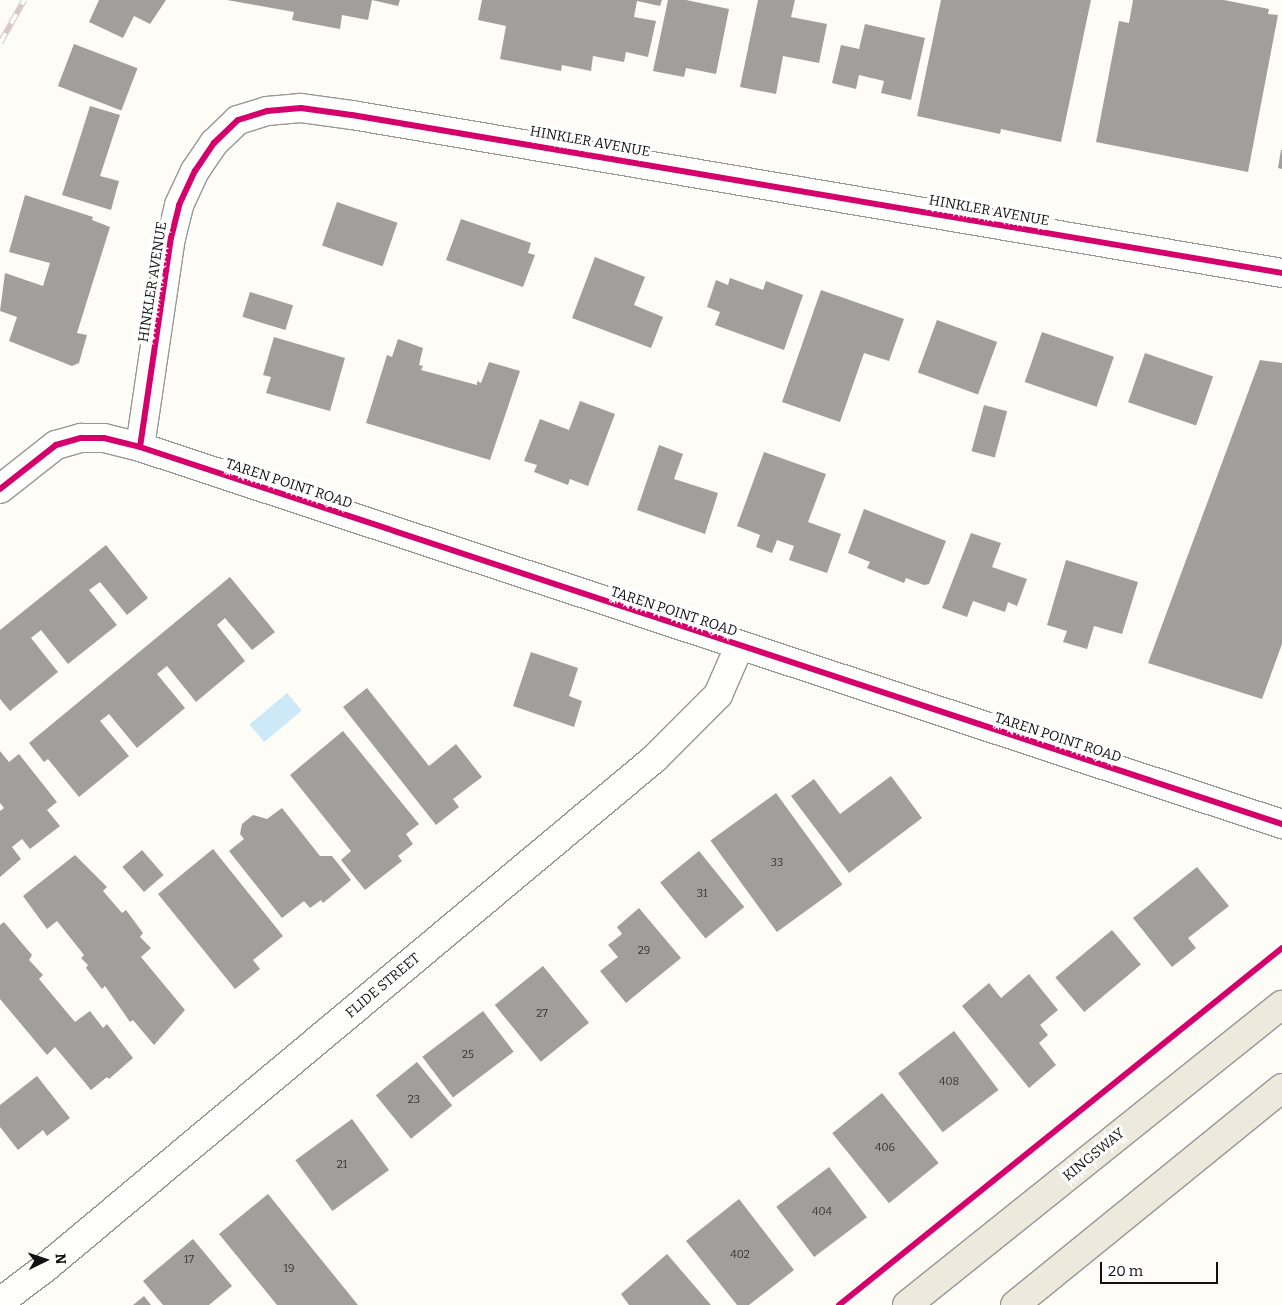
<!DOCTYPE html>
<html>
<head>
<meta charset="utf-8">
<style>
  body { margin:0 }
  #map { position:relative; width:1282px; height:1305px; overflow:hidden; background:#fdfcf7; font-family:Bitter,serif }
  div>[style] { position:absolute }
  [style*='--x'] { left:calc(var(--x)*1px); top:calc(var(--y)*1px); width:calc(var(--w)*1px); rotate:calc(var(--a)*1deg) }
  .water>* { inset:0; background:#cde8f7; transform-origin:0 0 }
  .building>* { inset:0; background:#a19f9c; transform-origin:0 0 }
  .roads { filter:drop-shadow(1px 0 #979795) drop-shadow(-1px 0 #979795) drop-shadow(0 1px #979795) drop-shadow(0 -1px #979795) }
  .minor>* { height:28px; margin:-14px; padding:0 14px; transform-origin:14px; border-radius:14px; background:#fffffe }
  .primary>* { height:28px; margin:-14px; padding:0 14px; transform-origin:14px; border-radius:14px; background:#ede9dc }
  .rail>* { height:5.5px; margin-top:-2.75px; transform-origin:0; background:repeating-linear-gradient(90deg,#fff 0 11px,#d9c6c7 0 22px); box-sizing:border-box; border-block:1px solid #d9c6c7 }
  .cycleway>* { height:6px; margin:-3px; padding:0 3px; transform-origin:3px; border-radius:3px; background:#d6006c }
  span { translate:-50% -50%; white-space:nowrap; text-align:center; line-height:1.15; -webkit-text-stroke:5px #fff; paint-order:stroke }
  .number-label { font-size:11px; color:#353434 }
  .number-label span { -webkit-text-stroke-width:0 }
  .street-label { font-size:14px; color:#111 }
  .north { position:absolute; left:20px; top:1235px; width:50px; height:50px; -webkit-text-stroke:4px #fff; paint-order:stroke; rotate:86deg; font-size:14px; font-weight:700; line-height:20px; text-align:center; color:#111 }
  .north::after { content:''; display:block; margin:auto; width:18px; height:22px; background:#111; clip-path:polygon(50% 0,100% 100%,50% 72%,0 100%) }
  .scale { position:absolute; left:1100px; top:1262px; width:118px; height:22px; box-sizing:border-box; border:2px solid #111; border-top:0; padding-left:6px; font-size:15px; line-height:18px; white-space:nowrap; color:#111; -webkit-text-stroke:4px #fff; paint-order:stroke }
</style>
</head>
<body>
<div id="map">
  <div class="water">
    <div style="left:287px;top:693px;width:23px;height:49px;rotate:50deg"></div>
  </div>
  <div class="building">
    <div style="clip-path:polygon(99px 0,166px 0,150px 24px,134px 16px,123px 38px,89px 22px)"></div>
    <div style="clip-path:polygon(227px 0,372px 0,368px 20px,342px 15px,340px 29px,292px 20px,294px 12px)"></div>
    <div style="clip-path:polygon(372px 0,400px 0,398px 6px)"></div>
    <div style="clip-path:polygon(482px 0,662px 0,660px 6px,637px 1px,634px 17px,656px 21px,648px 57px,626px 52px,624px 62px,593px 56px,591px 71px,562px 65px,561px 71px,500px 59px,506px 26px,478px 20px)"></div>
    <div style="clip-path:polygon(668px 0,686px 0,729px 9px,716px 74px,686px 68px,684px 77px,653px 71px)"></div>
    <div style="clip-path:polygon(758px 0,795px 0,791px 17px,827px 24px,819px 63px,783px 56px,776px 94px,740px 87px)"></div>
    <div style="clip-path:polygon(941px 0,1091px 0,1061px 142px,1001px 129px,1000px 134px,917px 116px)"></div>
    <div style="clip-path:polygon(1133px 0,1224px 0,1269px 9px,1268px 14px,1278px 15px,1248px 172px,1096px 142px,1119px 21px,1129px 23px)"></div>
    <div style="clip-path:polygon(865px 24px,925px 38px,911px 100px,881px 93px,884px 81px,859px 75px,856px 89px,832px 83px,841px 45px,859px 49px)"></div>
    <div style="left:74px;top:44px;width:68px;height:45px;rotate:21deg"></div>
    <div style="clip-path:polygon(90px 106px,120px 115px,100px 176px,119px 181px,111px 210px,62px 195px)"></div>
    <div style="clip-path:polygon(1281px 150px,1282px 150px,1282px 169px,1278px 168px)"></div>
    <div style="clip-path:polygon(25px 195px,93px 217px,92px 220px,110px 227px,77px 333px,87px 335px,79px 363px,72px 366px,9px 341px,17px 317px,0 311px,5px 273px,43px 286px,50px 263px,9px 252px)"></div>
    <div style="left:337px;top:202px;width:64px;height:46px;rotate:19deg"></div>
    <div style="clip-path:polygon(461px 219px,531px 243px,528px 253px,535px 255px,523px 287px,446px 260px)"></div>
    <div style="clip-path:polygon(595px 257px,645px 277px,634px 305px,663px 317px,651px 348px,572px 318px)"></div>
    <div style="clip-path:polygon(730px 278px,763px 290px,766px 281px,803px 295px,784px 350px,715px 325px,720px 312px,707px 307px,716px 280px,728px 285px)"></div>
    <div style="clip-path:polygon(821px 290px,904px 319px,889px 361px,864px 353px,840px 422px,782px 402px)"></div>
    <div style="left:250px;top:292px;width:45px;height:26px;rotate:17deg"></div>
    <div style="left:937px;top:320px;width:64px;height:56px;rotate:20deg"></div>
    <div style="left:1042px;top:332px;width:76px;height:53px;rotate:19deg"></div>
    <div style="clip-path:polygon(274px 337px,345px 358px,330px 411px,266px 393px,271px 377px,263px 375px)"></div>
    <div style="clip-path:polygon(398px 339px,423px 348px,419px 365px,423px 366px,421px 370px,477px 385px,477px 381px,481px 383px,489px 362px,520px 371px,490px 460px,366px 423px,387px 355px,392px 357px)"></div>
    <div style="left:1145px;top:353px;width:72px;height:52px;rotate:19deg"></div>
    <div style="clip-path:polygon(1260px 360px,1282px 363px,1282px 644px,1262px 699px,1148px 663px)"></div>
    <div style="clip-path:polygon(580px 401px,615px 414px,588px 486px,570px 479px,568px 485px,534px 472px,537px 465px,524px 461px,540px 419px,569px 430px)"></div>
    <div style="left:984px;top:405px;width:24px;height:48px;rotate:15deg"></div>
    <div style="clip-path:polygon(659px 445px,683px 454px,674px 479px,718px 493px,705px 534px,637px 510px)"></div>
    <div style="clip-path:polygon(764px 452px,826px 474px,808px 522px,841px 534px,827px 573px,789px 560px,794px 546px,777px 540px,772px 553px,756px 547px,760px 535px,737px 526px)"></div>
    <div style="clip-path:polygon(864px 509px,946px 541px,929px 584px,924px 585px,906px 578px,904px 583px,867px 568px,870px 562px,848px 553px)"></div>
    <div style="clip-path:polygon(971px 533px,1001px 543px,992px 567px,1027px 579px,1017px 606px,1008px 602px,1005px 612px,973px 601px,967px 617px,942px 608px)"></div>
    <div style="clip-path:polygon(106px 545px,148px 598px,127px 615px,100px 582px,89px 590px,117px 625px,68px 664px,41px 630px,31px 638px,58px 672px,10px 711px,0 699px,0 630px)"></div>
    <div style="clip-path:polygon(1066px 560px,1138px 582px,1122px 634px,1094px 626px,1087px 649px,1063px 642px,1067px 631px,1047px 625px)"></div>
    <div style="clip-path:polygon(230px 577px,275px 632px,252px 650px,225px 618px,217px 625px,245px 661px,196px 702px,167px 666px,157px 674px,185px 708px,137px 748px,109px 714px,100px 721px,129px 756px,79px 797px,48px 759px,44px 762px,29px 743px)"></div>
    <div style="clip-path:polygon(531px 652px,578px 668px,569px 696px,582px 701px,574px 727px,513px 706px)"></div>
    <div style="clip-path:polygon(367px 688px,429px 766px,456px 744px,482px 777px,453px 799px,459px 807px,436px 825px,343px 707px)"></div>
    <div style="clip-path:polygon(343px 731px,419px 824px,406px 834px,413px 844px,398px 856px,402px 861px,365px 890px,341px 860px,351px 851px,290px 775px)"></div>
    <div style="clip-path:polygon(0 751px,9px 762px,19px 754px,57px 802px,47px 810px,60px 826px,30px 849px,22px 839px,12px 847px,21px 859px,0 877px,0 811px,4px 808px,0 803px)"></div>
    <div style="clip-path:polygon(891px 776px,922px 818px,849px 873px,791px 796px,814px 779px,840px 814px)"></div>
    <div style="left:776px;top:793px;width:113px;height:81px;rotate:54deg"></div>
    <div style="clip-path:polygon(282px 808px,320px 856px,332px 856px,351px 880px,323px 903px,321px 900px,310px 908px,304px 901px,282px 918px,229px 851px,244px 839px,240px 834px,242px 824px,253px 815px,267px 819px)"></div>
    <div style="clip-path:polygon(213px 849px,283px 936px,253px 960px,260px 969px,235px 989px,158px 894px)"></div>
    <div style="left:142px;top:850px;width:33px;height:26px;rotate:49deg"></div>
    <div style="left:699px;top:851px;width:72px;height:50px;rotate:51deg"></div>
    <div style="clip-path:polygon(75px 855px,107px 887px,103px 891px,122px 913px,126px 910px,143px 933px,140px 937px,151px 948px,141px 957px,185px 1010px,154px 1045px,133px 1020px,130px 1022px,105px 986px,102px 989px,86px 968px,88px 965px,81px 958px,84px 955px,57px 921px,47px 929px,23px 896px)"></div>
    <div style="clip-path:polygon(1197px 867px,1229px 906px,1188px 938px,1196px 948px,1172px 967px,1133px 918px)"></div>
    <div style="clip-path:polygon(639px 908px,681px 958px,626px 1003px,600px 971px,618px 957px,608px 945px,622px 934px,617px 927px)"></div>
    <div style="clip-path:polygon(4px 922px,32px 955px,29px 960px,43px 975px,39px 979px,75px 1022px,90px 1011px,103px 1028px,107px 1024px,133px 1058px,109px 1079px,107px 1077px,91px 1090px,55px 1047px,47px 1055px,0 999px,0 925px)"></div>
    <div style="left:1112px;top:930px;width:45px;height:74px;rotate:50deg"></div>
    <div style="left:543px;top:966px;width:73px;height:62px;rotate:51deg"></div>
    <div style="clip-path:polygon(1029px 974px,1058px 1010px,1040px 1025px,1048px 1035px,1039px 1043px,1056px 1065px,1029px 1088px,962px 1006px,989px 983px,1001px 998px)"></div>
    <div style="left:483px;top:1011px;width:51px;height:76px;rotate:53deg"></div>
    <div style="left:954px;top:1031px;width:74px;height:70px;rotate:53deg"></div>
    <div style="left:417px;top:1062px;width:56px;height:53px;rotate:51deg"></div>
    <div style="clip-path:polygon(37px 1076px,70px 1118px,47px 1136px,43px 1130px,18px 1150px,0 1127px,0 1105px)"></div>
    <div style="left:882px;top:1093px;width:90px;height:64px;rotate:51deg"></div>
    <div style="left:352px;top:1119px;width:63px;height:70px;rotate:54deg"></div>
    <div style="left:829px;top:1167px;width:63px;height:66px;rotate:53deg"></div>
    <div style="clip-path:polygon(268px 1194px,358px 1305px,277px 1305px,219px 1234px)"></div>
    <div style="clip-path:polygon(739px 1199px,794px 1270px,749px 1305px,737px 1305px,686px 1241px)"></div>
    <div style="clip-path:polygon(193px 1239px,232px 1286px,209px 1305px,163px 1305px,143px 1281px)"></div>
    <div style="clip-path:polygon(667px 1254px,711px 1305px,629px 1305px,621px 1294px)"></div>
    <div style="clip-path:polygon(144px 1296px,151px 1305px,133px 1305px)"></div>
  </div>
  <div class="roads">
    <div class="minor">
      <div style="--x:140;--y:447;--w:211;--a:-81.6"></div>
      <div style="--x:171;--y:238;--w:34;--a:-76"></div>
      <div style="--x:179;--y:205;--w:38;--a:-65"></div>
      <div style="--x:195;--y:171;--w:34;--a:-56"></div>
      <div style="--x:214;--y:143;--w:33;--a:-44"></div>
      <div style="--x:238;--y:120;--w:30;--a:-17"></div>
      <div style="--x:267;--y:111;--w:34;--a:-5"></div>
      <div style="--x:301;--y:108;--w:51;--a:7.8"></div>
      <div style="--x:352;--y:115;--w:943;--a:9.64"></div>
      <div style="--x:0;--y:489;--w:71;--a:-38.2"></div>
      <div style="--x:56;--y:445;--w:26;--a:-16"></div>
      <div style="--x:81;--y:438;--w:23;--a:0"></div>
      <div style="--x:104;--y:438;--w:37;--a:14"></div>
      <div style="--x:140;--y:447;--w:1203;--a:18.27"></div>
      <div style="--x:0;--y:1302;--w:56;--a:-37.1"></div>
      <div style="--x:45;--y:1268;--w:794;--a:-39.89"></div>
      <div style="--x:654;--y:759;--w:91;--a:-45"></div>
      <div style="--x:718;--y:695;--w:52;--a:-66.4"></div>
    </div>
    <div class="primary">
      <div style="--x:907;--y:1305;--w:480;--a:-38.7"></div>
      <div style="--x:1015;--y:1305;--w:344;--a:-39.1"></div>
    </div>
  </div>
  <div class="rail">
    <div style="--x:0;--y:43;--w:49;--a:-60.8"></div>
  </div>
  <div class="cycleway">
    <div style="--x:140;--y:447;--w:211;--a:-81.6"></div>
    <div style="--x:171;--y:238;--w:34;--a:-76"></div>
    <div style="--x:179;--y:205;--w:38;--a:-65"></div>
    <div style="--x:195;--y:171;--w:34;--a:-56"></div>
    <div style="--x:214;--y:143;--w:33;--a:-44"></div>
    <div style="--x:238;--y:120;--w:30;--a:-17"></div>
    <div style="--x:267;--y:111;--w:34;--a:-5"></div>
    <div style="--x:301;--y:108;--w:51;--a:7.8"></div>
    <div style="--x:352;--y:115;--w:943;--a:9.64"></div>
    <div style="--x:0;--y:489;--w:71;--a:-38.2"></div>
    <div style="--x:56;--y:445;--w:26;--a:-16"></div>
    <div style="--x:81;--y:438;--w:23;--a:0"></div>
    <div style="--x:104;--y:438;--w:37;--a:14"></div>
    <div style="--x:140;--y:447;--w:1203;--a:18.27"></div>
    <div style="--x:839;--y:1305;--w:569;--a:-38.86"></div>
  </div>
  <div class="number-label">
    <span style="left:777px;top:863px">33</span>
    <span style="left:702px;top:894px">31</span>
    <span style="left:644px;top:951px">29</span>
    <span style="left:542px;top:1014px">27</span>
    <span style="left:468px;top:1055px">25</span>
    <span style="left:949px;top:1082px">408</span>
    <span style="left:414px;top:1100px">23</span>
    <span style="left:885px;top:1148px">406</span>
    <span style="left:342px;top:1165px">21</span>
    <span style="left:822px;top:1212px">404</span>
    <span style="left:740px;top:1255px">402</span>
    <span style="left:189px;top:1260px">17</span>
    <span style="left:289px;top:1269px">19</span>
  </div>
  <div class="street-label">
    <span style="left:590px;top:142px;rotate:10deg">HINKLER AVENUE</span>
    <span style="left:989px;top:211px;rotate:10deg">HINKLER AVENUE</span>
    <span style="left:153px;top:282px;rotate:-81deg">HINKLER AVENUE</span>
    <span style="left:289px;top:484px;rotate:18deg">TAREN POINT ROAD</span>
    <span style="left:674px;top:612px;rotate:18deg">TAREN POINT ROAD</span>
    <span style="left:1058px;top:738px;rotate:18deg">TAREN POINT ROAD</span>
    <span style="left:383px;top:986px;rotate:-40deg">FLIDE STREET</span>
    <span style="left:1094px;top:1155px;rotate:-39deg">KINGSWAY</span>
  </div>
  <div class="north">N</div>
  <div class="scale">20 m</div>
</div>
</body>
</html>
